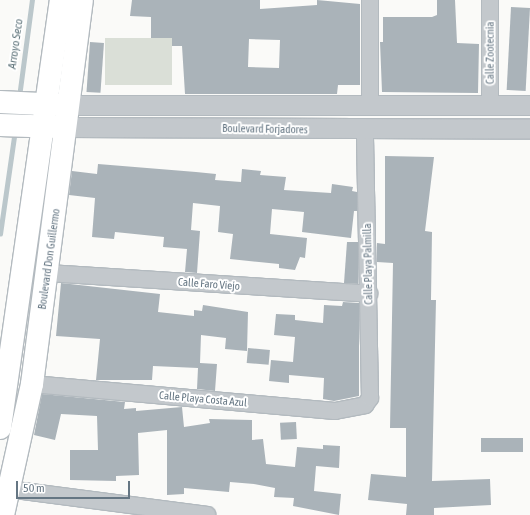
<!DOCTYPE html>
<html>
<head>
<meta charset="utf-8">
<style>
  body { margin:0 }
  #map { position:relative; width:530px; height:515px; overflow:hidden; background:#fafaf8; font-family:"Asap Condensed",sans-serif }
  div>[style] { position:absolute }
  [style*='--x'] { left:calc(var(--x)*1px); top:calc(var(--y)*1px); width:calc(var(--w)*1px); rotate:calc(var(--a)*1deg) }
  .green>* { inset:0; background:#dadfd7; transform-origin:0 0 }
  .stream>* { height:4.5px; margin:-2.25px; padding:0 2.25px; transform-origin:2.25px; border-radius:2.25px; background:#bbc7cb }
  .building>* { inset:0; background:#aab3b9; transform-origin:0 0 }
  .roads { filter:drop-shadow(1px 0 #b3babf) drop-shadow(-1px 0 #b3babf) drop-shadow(0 1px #b3babf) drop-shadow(0 -1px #b3babf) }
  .minor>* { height:16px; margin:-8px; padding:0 8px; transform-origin:8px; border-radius:8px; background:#c3c8cc }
  .tertiary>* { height:19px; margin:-9.5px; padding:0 9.5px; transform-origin:9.5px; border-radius:9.5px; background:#c3c8cc }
  .secondary>* { height:22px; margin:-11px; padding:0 11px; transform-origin:11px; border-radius:11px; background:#fff }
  span { translate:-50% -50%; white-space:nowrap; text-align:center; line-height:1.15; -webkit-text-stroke:4px #fff; paint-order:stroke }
  .street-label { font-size:11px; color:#657683 }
  .water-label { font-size:12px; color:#60757c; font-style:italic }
  .scale { position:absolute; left:16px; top:481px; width:114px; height:18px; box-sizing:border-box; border:2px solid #657683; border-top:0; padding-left:5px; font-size:12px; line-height:14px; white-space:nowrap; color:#657683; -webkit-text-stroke:3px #fff; paint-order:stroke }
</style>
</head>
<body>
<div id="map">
  <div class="green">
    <div style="left:105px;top:38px;width:67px;height:47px"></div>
  </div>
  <div class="stream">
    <div style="--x:19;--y:97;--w:98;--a:-82.4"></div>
    <div style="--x:0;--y:234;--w:105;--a:-81.8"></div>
  </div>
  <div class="building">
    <div style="clip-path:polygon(evenodd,132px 0,260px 0,260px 9px,317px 5px,317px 0,360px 4px,360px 85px,338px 85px,337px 94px,185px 94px,182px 46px,172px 46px,172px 38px,151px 38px,151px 17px,130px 16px,132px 0,249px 39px,280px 40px,279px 68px,248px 67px,249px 39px)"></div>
    <div style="clip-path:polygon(437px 0,455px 0,457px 43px,479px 44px,478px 93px,382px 92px,380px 42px,383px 42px,383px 17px,432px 17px,437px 15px)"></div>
    <div style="left:511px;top:7px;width:19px;height:83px;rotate:3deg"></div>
    <div style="left:90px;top:42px;width:14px;height:50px;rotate:4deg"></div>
    <div style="clip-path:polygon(385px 156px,434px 157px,425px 231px,432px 232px,431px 300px,436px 300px,432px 481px,490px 479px,491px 505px,434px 508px,434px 515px,406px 515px,407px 504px,368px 500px,371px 474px,406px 477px,406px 428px,390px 428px,393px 263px,377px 262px,377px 243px,385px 244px)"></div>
    <div style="clip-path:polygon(98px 164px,196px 172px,216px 174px,215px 180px,241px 182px,242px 169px,261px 171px,260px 175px,286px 177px,284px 190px,331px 193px,332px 184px,353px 187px,352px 191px,357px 192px,357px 211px,354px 211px,351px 238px,302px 232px,304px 212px,272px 209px,270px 234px,307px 238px,305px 258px,300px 257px,295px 270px,279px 268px,279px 264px,230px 259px,233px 234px,218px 232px,220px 206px,193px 203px,191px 230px,200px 231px,197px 273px,185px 272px,187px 249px,163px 247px,164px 237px,115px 232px,114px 239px,92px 237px,95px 198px,69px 195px,72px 171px,97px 174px)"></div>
    <div style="clip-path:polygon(347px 242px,358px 242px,358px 284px,344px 283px)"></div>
    <div style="clip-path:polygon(61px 283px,160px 294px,158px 312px,194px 316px,194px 310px,202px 311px,203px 305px,248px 312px,247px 351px,225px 349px,226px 338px,201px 335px,200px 363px,217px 364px,215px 391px,197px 389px,198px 368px,153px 366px,152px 380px,96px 380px,100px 339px,56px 336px)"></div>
    <div style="clip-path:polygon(343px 302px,359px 303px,359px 396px,334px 401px,323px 399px,324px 378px,289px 375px,289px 383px,269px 381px,271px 360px,293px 362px,295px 337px,274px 335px,276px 314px,295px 315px,295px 320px,323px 323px,324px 305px,342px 306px)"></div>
    <div style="left:248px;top:348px;width:22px;height:15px;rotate:5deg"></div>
    <div style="clip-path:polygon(42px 394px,125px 402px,124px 409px,136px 408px,136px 411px,182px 407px,184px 427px,210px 423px,209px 419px,252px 420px,252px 440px,263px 439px,266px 464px,295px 467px,297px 447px,323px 449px,323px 445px,340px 446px,339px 468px,316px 466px,314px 491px,341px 494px,339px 515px,293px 506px,294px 498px,274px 497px,275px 488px,254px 484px,230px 482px,229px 492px,184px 488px,184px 494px,167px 495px,167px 430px,138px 433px,139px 475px,116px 476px,116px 481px,70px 480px,70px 450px,98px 450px,97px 416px,61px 414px,55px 440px,34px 435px)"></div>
    <div style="left:296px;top:422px;width:17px;height:16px;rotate:87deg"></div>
    <div style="left:481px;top:438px;width:42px;height:14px"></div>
  </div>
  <div class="roads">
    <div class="minor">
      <div style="--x:490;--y:0;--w:105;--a:90"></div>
      <div style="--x:370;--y:105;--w:105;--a:-90"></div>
      <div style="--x:48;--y:273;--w:322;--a:3.7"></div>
      <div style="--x:32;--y:384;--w:304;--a:5.1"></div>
      <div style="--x:335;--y:411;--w:31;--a:-11"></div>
      <div style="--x:365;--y:405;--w:9;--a:-54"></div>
      <div style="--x:370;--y:398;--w:269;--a:-91.1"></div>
      <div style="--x:0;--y:488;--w:209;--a:7.4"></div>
    </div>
    <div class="tertiary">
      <div style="--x:69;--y:105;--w:461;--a:0"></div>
      <div style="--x:67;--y:127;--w:463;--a:0.2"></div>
    </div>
    <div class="secondary">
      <div style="--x:0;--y:102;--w:61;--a:2.8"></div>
      <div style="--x:0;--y:125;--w:60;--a:1.9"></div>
      <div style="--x:0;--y:428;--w:432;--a:-81.9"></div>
      <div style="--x:3;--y:515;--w:134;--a:-77.5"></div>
      <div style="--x:32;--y:384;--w:387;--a:-82.6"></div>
    </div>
  </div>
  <div class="street-label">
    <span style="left:490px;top:53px;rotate:-90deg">Calle Zootecnia</span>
    <span style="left:265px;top:129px;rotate:1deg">Boulevard Forjadores</span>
    <span style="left:49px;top:259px;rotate:-82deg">Boulevard Don Guillermo</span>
    <span style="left:368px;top:264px;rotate:-91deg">Calle Playa Palmilla</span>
    <span style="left:209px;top:284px;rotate:4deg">Calle Faro Viejo</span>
    <span style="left:203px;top:399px;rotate:5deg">Calle Playa Costa Azul</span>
  </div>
  <div class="water-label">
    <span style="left:16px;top:44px;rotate:-82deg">Arroyo Seco</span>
  </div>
  <div class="scale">50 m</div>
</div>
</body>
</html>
